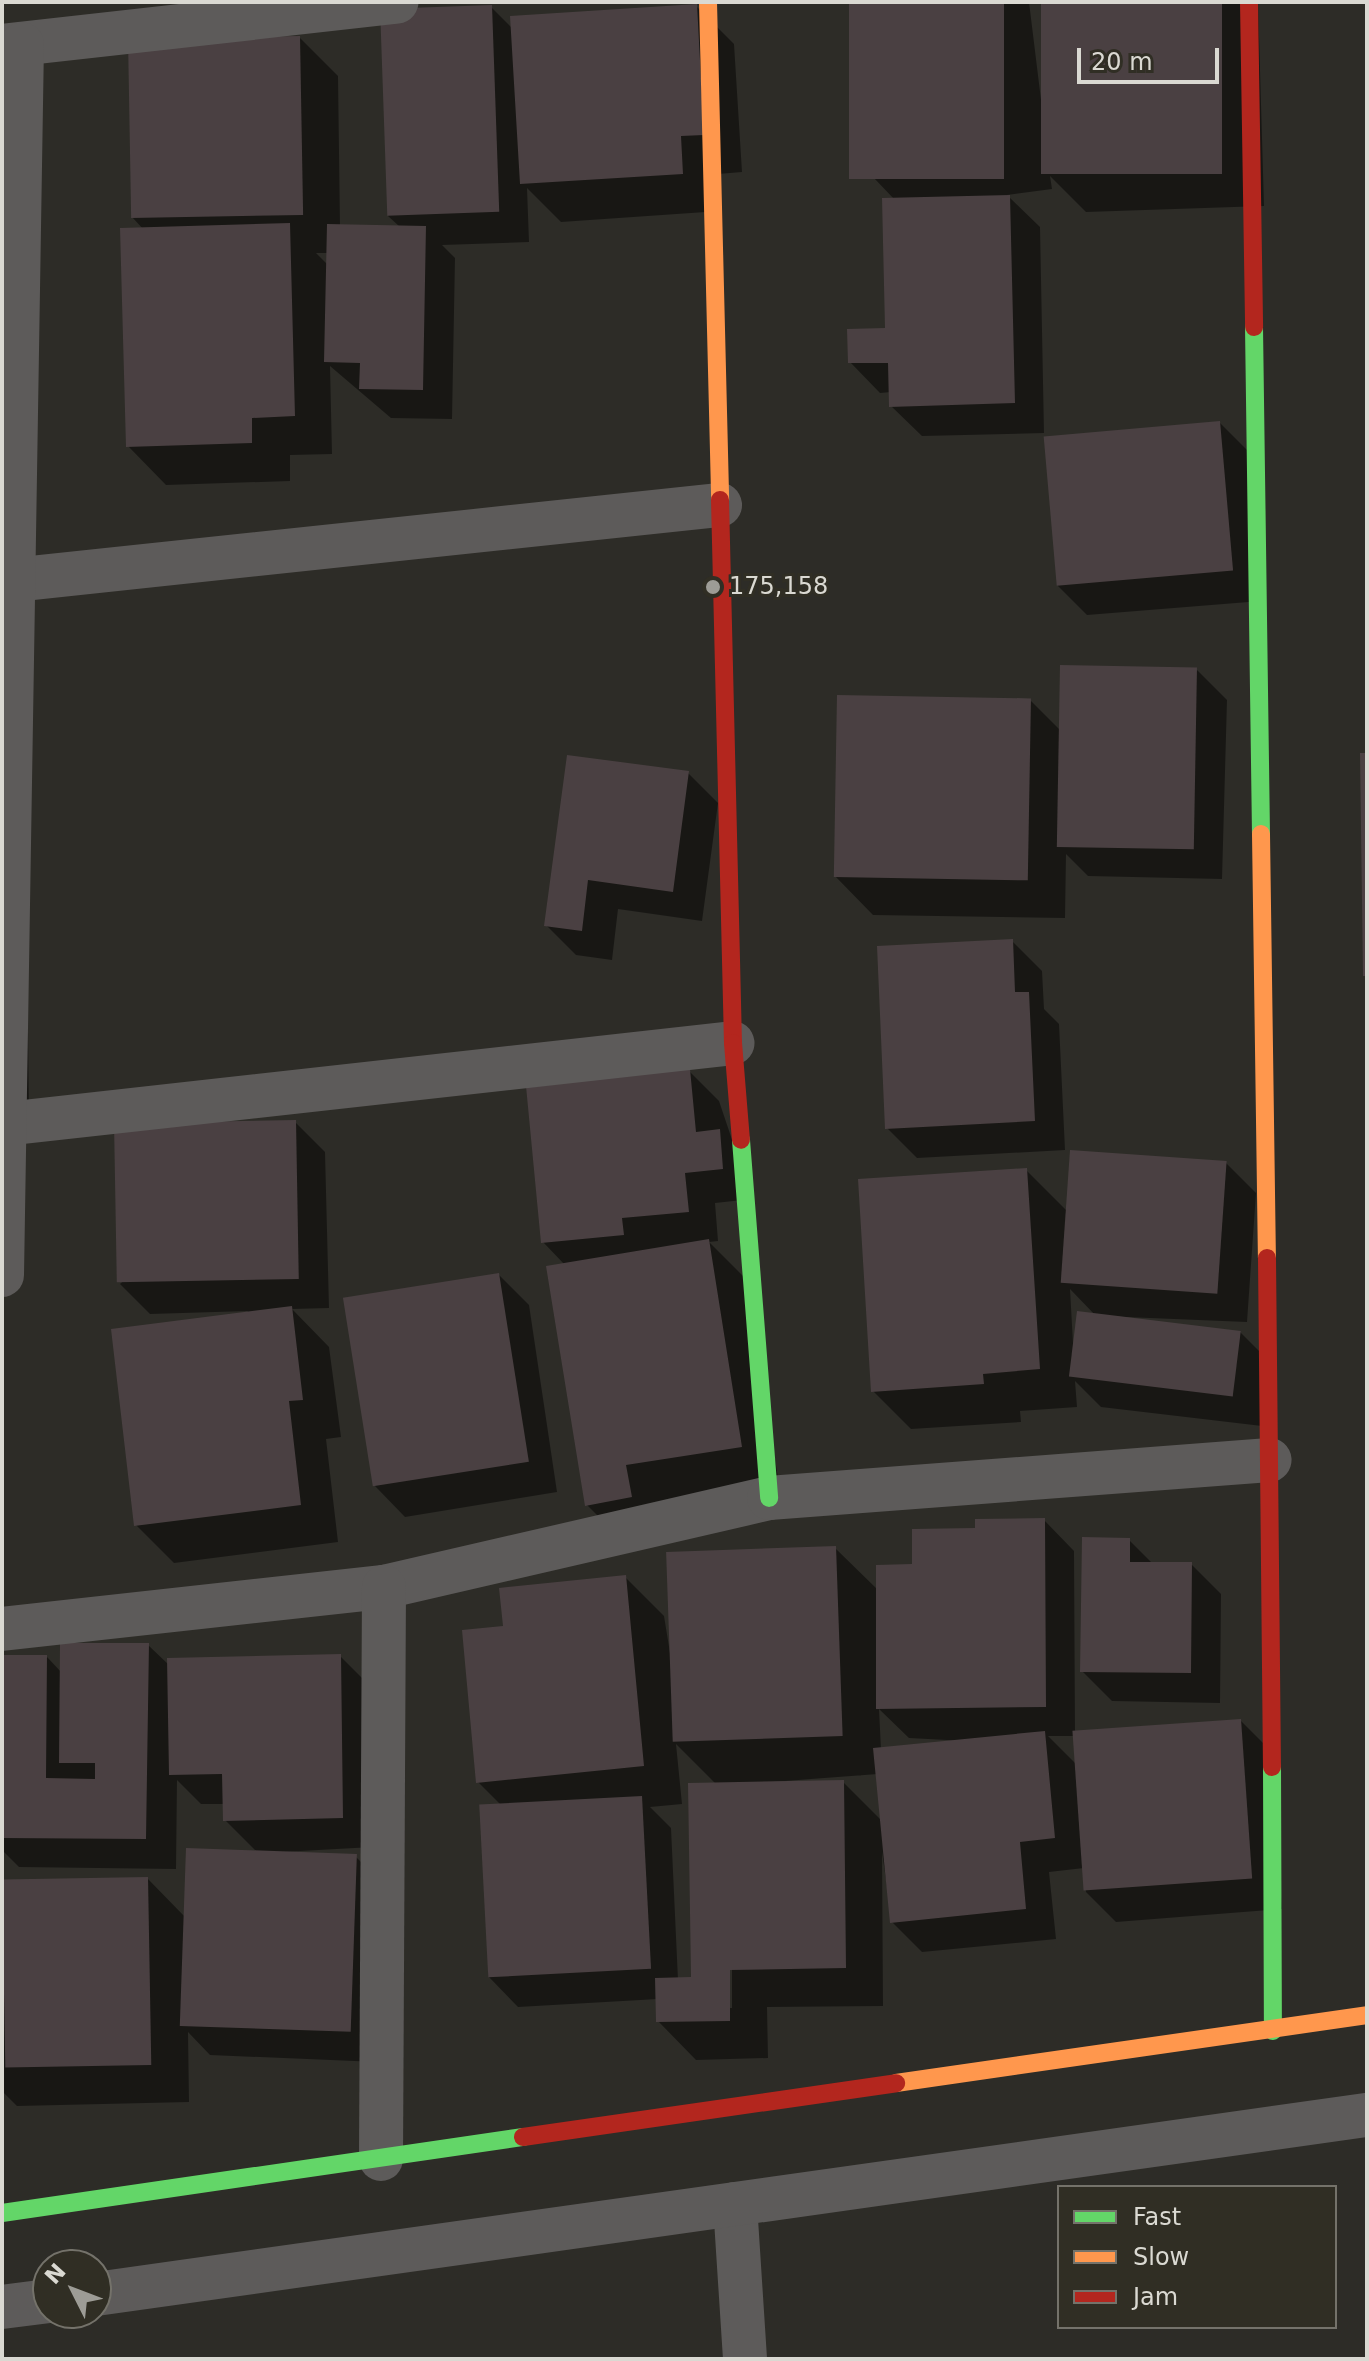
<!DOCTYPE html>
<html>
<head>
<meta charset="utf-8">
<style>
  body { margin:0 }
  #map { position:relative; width:1369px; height:2361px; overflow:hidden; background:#2d2c27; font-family:"DejaVu Sans",sans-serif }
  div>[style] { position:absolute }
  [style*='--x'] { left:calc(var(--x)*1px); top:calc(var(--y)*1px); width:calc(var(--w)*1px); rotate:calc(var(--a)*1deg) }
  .shadow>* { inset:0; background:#0007 }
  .building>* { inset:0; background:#4a4042; transform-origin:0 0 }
  .street>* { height:44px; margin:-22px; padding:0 22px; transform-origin:22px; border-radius:22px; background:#5d5b5a }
  .fast>* { height:18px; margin:-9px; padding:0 9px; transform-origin:9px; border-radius:9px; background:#63d668 }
  .slow>* { height:18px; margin:-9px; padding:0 9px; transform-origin:9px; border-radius:9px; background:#ff974d }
  .jam>* { height:18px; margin:-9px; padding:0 9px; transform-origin:9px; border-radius:9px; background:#b3261e }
  .dots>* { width:22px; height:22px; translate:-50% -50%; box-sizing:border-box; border:4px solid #302e24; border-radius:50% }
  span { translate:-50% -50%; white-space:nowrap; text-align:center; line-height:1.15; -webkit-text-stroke:6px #302e24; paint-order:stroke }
  .poi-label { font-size:24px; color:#dad9d2 }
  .left { translate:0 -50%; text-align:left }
  .frame { position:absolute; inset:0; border:4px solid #dad9d2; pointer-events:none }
  .legend { position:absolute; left:1057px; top:2185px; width:280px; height:144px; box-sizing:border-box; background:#302e24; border:2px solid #74726a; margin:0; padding:10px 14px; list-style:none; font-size:24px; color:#dad9d2 }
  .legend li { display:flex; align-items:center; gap:16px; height:40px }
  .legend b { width:40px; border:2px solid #74726a }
  .north { position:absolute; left:32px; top:2249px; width:80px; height:80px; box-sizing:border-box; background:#302e24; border:2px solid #74726a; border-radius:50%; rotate:312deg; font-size:22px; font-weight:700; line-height:32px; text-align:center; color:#dad9d2 }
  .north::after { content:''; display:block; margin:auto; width:28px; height:36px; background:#9d9c96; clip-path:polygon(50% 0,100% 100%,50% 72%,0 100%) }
  .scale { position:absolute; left:1077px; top:48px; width:142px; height:36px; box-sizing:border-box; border:4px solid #dad9d2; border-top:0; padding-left:10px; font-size:24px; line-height:28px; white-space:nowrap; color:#dad9d2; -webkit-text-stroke:6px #302e24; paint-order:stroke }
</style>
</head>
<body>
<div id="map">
  <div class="shadow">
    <div style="clip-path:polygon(851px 2px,1029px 2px,1043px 116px,1043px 2px,1258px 2px,1264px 206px,1086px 212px,1050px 176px,1052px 189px,1007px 195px,1040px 227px,1044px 433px,922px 436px,891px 406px,891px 392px,880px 393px,850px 362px,887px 330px,895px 200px,873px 177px)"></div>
    <div style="clip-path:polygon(evenodd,696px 6px,734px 44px,742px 172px,718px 174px,720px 211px,561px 222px,527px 188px,529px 242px,442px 245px,455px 258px,452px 419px,391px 418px,330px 366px,332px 454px,290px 455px,290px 481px,166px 485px,128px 446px,144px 230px,132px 217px,300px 38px,338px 76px,340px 226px,400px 227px,388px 216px,491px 7px,513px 29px,696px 6px,316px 253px,329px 253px,328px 265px,316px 253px)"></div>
    <div style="clip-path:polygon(1220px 423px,1250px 453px,1261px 601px,1087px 615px,1057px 585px)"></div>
    <div style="clip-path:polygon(1197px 670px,1227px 700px,1222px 879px,1088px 876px,1066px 854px,1065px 918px,873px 915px,835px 876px,1030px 700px,1060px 730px)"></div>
    <div style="clip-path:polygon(569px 757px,688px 773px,718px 803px,702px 921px,618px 909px,612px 960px,576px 955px,546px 925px)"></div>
    <div style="clip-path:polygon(26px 861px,29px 1116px,2px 1116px)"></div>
    <div style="clip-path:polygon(1012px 941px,1042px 971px,1044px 1009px,1059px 1024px,1065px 1150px,917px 1158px,887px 1128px)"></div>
    <div style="clip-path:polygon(689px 1071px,719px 1101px,752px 1199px,715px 1203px,718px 1241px,709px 1242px,747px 1280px,779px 1484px,625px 1543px,587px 1505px,565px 1265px,543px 1242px)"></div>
    <div style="clip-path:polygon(295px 1122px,325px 1152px,329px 1308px,292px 1309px,329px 1347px,341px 1437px,326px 1439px,338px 1542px,174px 1563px,136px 1525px,248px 1311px,150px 1314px,120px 1284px)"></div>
    <div style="clip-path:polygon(evenodd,1226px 1163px,1256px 1193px,1247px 1322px,1101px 1316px,1240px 1332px,1270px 1362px,1262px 1426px,1101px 1407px,1075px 1381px,1077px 1407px,1020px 1411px,1021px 1422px,911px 1429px,873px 1391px,1026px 1170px,1068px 1212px,1226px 1163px,1070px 1289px,1096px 1316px,1075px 1343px,1073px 1343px,1070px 1289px)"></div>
    <div style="clip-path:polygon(499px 1275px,529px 1305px,557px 1492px,405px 1517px,375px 1486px)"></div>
    <div style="clip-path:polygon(evenodd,1044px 1520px,1074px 1551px,1075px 1734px,1241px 1721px,1271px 1751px,1282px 1909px,1116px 1922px,1086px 1892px,1084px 1868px,1049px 1872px,1056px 1939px,922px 1952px,892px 1922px,882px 1852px,883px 2006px,767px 2007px,768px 2058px,696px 2060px,658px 2021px,658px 1999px,518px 2007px,488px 1976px,501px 1805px,478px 1782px,505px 1628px,625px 1577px,664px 1616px,672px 1665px,835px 1548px,878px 1590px,977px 1530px,1044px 1520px,879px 1709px,909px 1738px,966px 1741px,881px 1749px,879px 1709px,1044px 1520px,1048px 1736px,1074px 1736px,1077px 1765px,1048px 1736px,1044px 1520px,676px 1744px,716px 1784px,693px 1979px,678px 1980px,671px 1828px,650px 1807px,682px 1804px,676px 1744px,1044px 1520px,878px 1774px,882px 1821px,843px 1782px,744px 1784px,878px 1774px,1044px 1520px,728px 1960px,732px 1960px,732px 2008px,728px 2008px,728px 1960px)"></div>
    <div style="clip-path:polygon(1129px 1540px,1153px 1564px,1191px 1564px,1221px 1594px,1220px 1703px,1112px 1701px,1082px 1671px)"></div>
    <div style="clip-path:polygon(148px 1645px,169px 1665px,340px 1656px,370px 1686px,373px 1847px,264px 1853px,356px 1857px,386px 1887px,378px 2062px,210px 2055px,188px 2032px,189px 2102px,17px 2106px,2px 2091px,2px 1882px,148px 1879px,185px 1917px,258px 1853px,225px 1820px,225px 1804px,201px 1804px,177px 1780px,176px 1869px,19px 1867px,2px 1850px,2px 1657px,47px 1657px,62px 1673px)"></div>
  </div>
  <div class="building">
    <div style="left:849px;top:2px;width:155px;height:177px"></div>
    <div style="left:1041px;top:2px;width:181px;height:172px"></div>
    <div style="clip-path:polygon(697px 4px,704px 135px,681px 136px,683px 174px,520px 184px,510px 16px)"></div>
    <div style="left:492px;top:5px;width:207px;height:112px;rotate:88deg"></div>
    <div style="left:300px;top:36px;width:179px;height:172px;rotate:89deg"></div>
    <div style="clip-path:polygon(1010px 195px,1015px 403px,889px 407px,888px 363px,848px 363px,847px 329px,885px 328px,882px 198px)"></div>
    <div style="clip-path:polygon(290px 223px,295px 416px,252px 418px,252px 443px,126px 447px,120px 228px)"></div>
    <div style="clip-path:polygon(327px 224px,426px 226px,423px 390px,359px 389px,360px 363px,324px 362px)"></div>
    <div style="left:1220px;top:421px;width:150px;height:177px;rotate:85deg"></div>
    <div style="left:1060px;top:665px;width:137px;height:182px;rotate:1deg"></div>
    <div style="left:837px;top:695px;width:194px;height:182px;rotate:1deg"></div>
    <div style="clip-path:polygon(1360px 753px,1367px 753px,1367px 976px,1363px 976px)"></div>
    <div style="clip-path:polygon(567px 755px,689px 771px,673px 892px,588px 880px,582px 931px,544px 926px)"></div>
    <div style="clip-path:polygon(1013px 939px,1015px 992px,1029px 992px,1035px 1121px,885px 1129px,877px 946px)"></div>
    <div style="clip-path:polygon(690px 1069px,696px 1132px,720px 1129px,723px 1169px,685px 1173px,689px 1212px,622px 1218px,624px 1235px,541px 1243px,526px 1086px)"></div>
    <div style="left:296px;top:1120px;width:159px;height:182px;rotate:89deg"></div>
    <div style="left:1070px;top:1150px;width:157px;height:133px;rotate:4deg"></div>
    <div style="clip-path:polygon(1027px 1168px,1040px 1369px,983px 1374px,984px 1384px,871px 1392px,858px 1179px)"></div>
    <div style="clip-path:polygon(709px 1239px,742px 1447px,626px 1465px,632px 1497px,585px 1506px,546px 1266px)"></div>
    <div style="left:499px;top:1273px;width:191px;height:158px;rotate:81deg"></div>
    <div style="clip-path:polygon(292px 1306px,303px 1400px,289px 1401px,301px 1505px,134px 1526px,111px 1329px)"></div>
    <div style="left:1077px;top:1311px;width:165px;height:66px;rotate:7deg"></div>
    <div style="clip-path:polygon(1045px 1518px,1046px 1707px,876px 1709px,876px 1565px,912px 1564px,912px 1529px,975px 1528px,975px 1519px)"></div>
    <div style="clip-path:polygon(1082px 1537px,1130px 1538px,1130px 1562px,1192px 1562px,1191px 1673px,1080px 1672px)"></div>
    <div style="left:836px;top:1546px;width:190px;height:170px;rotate:88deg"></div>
    <div style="clip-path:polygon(626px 1575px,644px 1766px,476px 1783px,462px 1630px,503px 1626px,499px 1588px)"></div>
    <div style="clip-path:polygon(60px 1643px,149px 1643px,146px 1839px,2px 1838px,2px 1655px,47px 1655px,46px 1778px,95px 1779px,95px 1763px,59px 1763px)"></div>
    <div style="clip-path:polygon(341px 1654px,343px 1818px,223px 1821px,222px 1774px,169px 1775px,167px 1658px)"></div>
    <div style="left:1241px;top:1719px;width:160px;height:169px;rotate:86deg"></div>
    <div style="clip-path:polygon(1045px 1731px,1055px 1838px,1020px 1842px,1026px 1909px,890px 1923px,873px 1748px)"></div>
    <div style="clip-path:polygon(844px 1780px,846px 1968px,730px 1970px,730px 2021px,656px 2022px,655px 1978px,691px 1977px,688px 1783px)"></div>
    <div style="left:642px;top:1796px;width:173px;height:163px;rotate:87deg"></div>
    <div style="left:186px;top:1848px;width:171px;height:178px;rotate:2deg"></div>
    <div style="left:148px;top:1877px;width:188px;height:146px;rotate:89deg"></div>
  </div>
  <div class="street">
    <div style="--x:2;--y:46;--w:397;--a:-6.4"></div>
    <div style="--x:13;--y:580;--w:711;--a:-6.06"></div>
    <div style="--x:5;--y:1124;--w:732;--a:-6.35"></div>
    <div style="--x:2;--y:1275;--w:1231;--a:-89.07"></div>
    <div style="--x:2;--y:1629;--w:384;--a:-6.3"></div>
    <div style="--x:384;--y:1587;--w:395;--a:-13"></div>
    <div style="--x:769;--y:1498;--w:502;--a:-4.34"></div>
    <div style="--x:381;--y:2159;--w:572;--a:-89.7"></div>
    <div style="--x:735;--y:2204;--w:155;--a:86.3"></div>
    <div style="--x:96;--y:2294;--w:1284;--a:-8.02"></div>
    <div style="--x:2;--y:2307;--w:46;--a:-7.4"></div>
  </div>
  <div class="fast">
    <div style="--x:1254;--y:327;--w:507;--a:89.21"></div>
    <div style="--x:741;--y:1140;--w:359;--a:85.5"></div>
    <div style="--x:1272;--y:1767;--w:264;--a:89.8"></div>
    <div style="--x:2;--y:2213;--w:527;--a:-8.3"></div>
  </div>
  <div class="slow">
    <div style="--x:708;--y:2;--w:498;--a:88.6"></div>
    <div style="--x:1261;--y:834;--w:424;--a:89.2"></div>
    <div style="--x:896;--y:2083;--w:476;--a:-8.2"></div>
  </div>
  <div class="jam">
    <div style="--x:1249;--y:2;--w:325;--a:89.1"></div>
    <div style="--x:720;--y:500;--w:543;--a:88.63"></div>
    <div style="--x:733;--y:1043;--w:97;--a:85.3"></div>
    <div style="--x:1267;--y:1258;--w:509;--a:89.44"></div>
    <div style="--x:523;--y:2137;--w:377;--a:-8.2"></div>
  </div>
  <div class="dots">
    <div style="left:713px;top:587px;background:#9d9c96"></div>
  </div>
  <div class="poi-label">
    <span class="left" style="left:729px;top:587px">175,158</span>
  </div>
  <div class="frame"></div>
  <ul class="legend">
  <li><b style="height:10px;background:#63d668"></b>Fast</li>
  <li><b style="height:10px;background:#ff974d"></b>Slow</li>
  <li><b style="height:10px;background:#b3261e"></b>Jam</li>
  </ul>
  <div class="north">N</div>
  <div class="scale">20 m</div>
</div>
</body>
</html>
